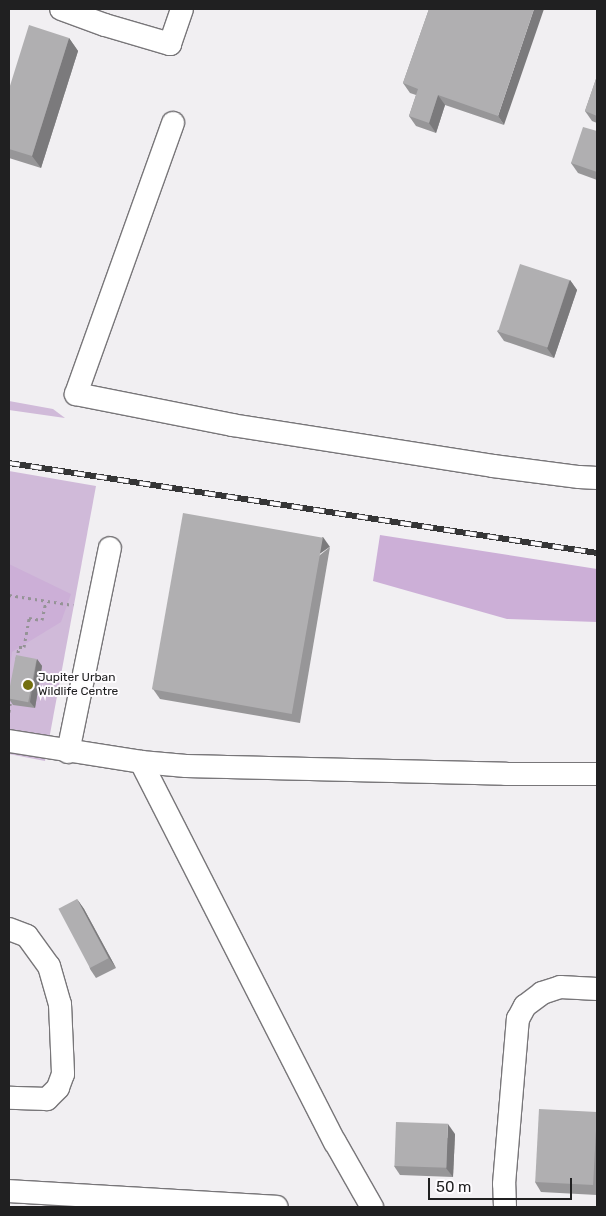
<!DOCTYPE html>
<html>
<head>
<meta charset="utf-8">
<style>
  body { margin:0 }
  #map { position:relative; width:606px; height:1216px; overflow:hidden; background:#f1eff2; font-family:Rubik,sans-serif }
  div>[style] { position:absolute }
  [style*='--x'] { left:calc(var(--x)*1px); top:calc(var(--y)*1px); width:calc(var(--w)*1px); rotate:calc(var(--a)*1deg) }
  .green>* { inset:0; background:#d0bad9 }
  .forest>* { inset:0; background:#ccafd7 }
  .path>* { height:3px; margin-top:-1.5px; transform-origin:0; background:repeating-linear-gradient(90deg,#959396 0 2.5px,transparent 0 6.5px) }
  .roads { filter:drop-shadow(1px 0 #787679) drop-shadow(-1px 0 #787679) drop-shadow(0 1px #787679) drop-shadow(0 -1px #787679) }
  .minor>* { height:22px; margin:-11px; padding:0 11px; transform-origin:11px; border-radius:11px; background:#fff }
  .rail>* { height:5.5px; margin-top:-2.75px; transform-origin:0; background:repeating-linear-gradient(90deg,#fefcff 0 11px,#353536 0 22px); box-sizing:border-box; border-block:1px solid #353536 }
  .wall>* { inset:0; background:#979698 }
  .shaded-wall>* { inset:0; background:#7b7a7c; transform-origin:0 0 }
  .building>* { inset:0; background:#b0afb1; transform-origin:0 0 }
  .dots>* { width:14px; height:14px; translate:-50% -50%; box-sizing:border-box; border:2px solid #fefcff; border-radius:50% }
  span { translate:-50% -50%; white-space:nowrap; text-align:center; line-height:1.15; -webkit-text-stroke:4px #fefcff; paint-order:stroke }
  .poi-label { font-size:12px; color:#202021 }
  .left { translate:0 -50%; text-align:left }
  .frame { position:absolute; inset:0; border:10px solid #202021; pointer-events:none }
  .scale { position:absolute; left:428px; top:1178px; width:144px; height:22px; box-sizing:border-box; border:2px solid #202021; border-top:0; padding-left:6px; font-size:15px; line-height:18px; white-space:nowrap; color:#202021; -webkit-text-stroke:4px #fefcff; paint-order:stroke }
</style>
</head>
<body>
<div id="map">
  <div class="green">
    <div style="clip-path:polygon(9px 401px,53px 409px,65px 418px,9px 410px)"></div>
    <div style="clip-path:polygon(9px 471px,96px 486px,45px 761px,9px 754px)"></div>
  </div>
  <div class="forest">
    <div style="clip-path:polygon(380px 535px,597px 569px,597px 622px,507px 619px,373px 581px)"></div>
    <div style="clip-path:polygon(9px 564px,71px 594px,61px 622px,12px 652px,9px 673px)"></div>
  </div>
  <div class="path">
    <div style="--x:9;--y:595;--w:65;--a:8.9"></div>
    <div style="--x:17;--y:659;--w:12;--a:-81"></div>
    <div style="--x:19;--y:647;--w:5;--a:0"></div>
    <div style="--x:24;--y:647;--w:29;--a:-80"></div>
    <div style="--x:29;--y:618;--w:13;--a:9"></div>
    <div style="--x:42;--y:620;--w:19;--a:-78"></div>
    <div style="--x:9;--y:712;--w:14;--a:-82"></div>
  </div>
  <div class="roads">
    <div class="minor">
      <div style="--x:61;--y:9;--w:47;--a:20"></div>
      <div style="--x:105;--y:25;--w:68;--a:16.3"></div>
      <div style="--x:170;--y:44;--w:37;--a:-71"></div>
      <div style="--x:173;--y:123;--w:288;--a:109.7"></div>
      <div style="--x:76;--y:394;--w:159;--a:11.2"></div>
      <div style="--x:232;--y:425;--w:264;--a:8.9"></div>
      <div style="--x:493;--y:466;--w:87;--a:7.3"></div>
      <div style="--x:579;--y:477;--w:18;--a:3"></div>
      <div style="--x:9;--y:741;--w:134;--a:9"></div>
      <div style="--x:141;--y:762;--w:45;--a:5.1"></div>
      <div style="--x:186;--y:766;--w:320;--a:1.4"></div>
      <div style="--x:506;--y:774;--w:91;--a:0"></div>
      <div style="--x:68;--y:752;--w:208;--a:-78.4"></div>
      <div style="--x:141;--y:762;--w:427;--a:63"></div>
      <div style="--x:335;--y:1142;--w:75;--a:60.4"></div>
      <div style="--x:9;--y:929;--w:19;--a:21"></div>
      <div style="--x:27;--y:936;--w:37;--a:54"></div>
      <div style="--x:49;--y:966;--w:40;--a:74"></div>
      <div style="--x:60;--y:1004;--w:70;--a:87.5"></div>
      <div style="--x:63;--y:1074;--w:15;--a:110"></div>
      <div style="--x:58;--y:1088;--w:16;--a:135"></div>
      <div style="--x:47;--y:1099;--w:38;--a:-178"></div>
      <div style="--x:9;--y:1191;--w:268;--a:3.4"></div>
      <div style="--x:505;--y:1207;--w:23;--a:-92"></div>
      <div style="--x:504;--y:1184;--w:166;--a:-85.2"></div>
      <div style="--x:518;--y:1019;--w:15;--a:-62"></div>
      <div style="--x:525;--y:1006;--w:21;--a:-37"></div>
      <div style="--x:542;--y:993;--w:19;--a:-18"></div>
      <div style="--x:560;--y:987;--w:37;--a:3"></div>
    </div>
  </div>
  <div class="rail">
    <div style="--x:9;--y:463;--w:595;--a:8.7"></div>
  </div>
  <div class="wall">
    <div style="clip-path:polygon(429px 9px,504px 125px,445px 105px,436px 133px,416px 126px,409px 116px,416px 95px,410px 93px,403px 83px)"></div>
    <div style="clip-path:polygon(69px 38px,78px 51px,41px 168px,9px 158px,9px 89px)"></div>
    <div style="clip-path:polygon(597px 76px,597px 123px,592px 121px,585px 111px)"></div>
    <div style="clip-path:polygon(597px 131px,597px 180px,578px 173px,571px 163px)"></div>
    <div style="clip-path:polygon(570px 280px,577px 290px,554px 358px,504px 341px,497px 331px)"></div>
    <div style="clip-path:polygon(330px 547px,300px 723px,160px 699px,153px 689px)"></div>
    <div style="clip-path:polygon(37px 659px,42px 666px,35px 708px,13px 705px,9px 699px)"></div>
    <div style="clip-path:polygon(77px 899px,84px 909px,116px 968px,96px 978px,90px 969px)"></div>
    <div style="clip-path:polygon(597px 1112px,597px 1195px,541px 1192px,535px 1182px)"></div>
    <div style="clip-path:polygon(455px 1134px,453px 1177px,400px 1175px,394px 1166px)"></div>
  </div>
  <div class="shaded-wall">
    <div style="clip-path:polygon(534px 9px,544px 9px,504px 125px,498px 116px)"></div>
    <div style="clip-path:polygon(69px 38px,78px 51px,41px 168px,32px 156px)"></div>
    <div style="clip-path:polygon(438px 95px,445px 105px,436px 133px,429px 123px)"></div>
    <div style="clip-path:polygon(570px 280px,577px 290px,554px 358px,547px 348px)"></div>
    <div style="left:323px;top:537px;width:12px;height:179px;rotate:55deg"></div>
    <div style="clip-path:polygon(37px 659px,42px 666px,35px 708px,30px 702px)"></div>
    <div style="clip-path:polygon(77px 899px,84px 909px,116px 968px,109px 958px)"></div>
    <div style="clip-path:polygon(448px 1124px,455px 1134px,453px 1177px,446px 1168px)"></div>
  </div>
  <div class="building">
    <div style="clip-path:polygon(429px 9px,534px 9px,498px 116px,438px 95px,429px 123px,409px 116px,418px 89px,403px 83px)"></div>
    <div style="clip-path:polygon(29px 25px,69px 38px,32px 156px,9px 149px,9px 89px)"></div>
    <div style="clip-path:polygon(597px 76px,597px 116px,585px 111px)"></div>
    <div style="clip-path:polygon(583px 127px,597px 131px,597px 172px,571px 163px)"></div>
    <div style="left:520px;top:264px;width:52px;height:71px;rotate:18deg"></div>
    <div style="left:183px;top:513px;width:142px;height:179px;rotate:10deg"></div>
    <div style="left:16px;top:655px;width:21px;height:44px;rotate:11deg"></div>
    <div style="left:77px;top:899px;width:67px;height:21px;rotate:62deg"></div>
    <div style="left:539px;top:1109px;width:58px;height:73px;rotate:3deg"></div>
    <div style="left:396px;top:1122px;width:52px;height:44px;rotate:2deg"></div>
  </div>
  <div class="dots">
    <div style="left:28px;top:685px;background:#736f0f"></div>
  </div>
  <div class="poi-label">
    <span class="left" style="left:38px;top:685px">Jupiter Urban<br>Wildlife Centre</span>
  </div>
  <div class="frame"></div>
  <div class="scale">50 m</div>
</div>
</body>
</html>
